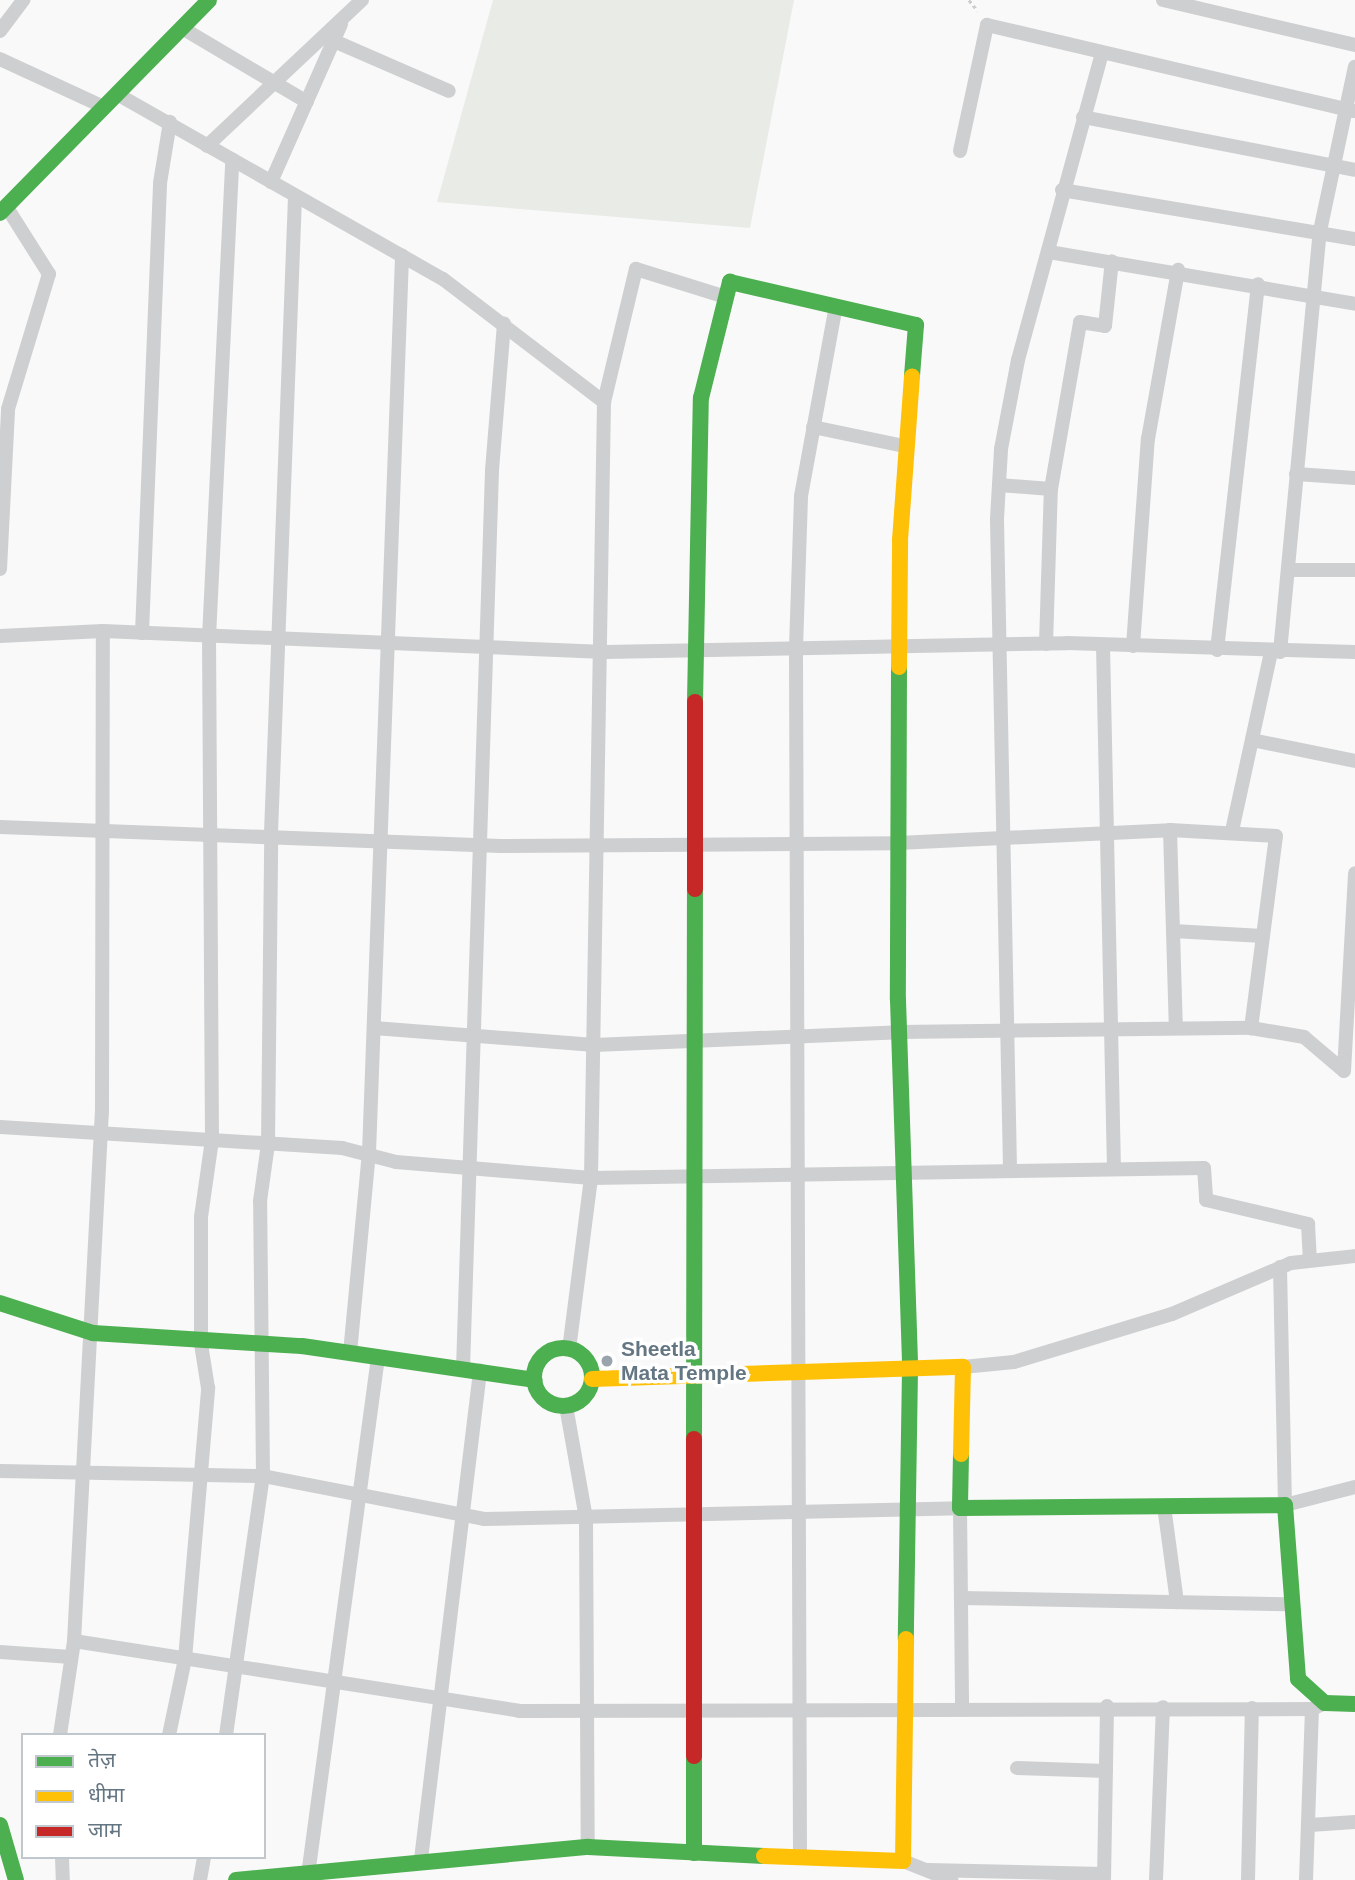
<!DOCTYPE html>
<html>
<head>
<meta charset="utf-8">
<style>
  body { margin:0 }
  #map { position:relative; width:1355px; height:1880px; overflow:hidden; background:#f9f9f9; font-family:Helvetica,"Noto Sans Devanagari",sans-serif }
  div>[style] { position:absolute }
  [style*='--x'] { left:calc(var(--x)*1px); top:calc(var(--y)*1px); width:calc(var(--w)*1px); rotate:calc(var(--a)*1deg) }
  .green>* { inset:0; background:#e8ebe6 }
  .path>* { height:2.5px; margin-top:-1.25px; transform-origin:0; background:repeating-linear-gradient(90deg,#cbcccd 0 3.5px,transparent 0 7px) }
  .street>* { height:14px; margin:-7px; padding:0 7px; transform-origin:7px; border-radius:7px; background:#cecfd0 }
  .fast>* { height:16px; margin:-8px; padding:0 8px; transform-origin:8px; border-radius:8px; background:#4caf50 }
  .fast>.ring { margin:-8px; padding:0; box-sizing:content-box; background:none; border:16px solid #4caf50; border-radius:50% }
  .slow>* { height:16px; margin:-8px; padding:0 8px; transform-origin:8px; border-radius:8px; background:#ffc107 }
  .jam>* { height:16px; margin:-8px; padding:0 8px; transform-origin:8px; border-radius:8px; background:#c62828 }
  .dots>* { width:19px; height:19px; translate:-50% -50%; box-sizing:border-box; border:4px solid #fff; border-radius:50% }
  span { translate:-50% -50%; white-space:nowrap; text-align:center; line-height:1.15; -webkit-text-stroke:7px #fff; paint-order:stroke }
  .poi-label { font-size:21px; color:#657683; font-weight:700 }
  .left { translate:0 -50%; text-align:left }
  .legend { position:absolute; left:21px; top:1733px; width:245px; height:126px; box-sizing:border-box; background:#fff; border:2px solid #c1c8cd; margin:0; padding:9px 12px; list-style:none; font-size:21px; color:#657683 }
  .legend li { display:flex; align-items:center; gap:14px; height:35px }
  .legend b { width:35px; border:2px solid #c1c8cd }
</style>
</head>
<body>
<div id="map">
  <div class="green">
    <div style="clip-path:polygon(493px 0,794px 0,750px 228px,437px 202px)"></div>
  </div>
  <div class="path">
    <div style="--x:969;--y:0;--w:14;--a:51"></div>
  </div>
  <div class="street">
    <div style="--x:1163;--y:0;--w:197;--a:13.2"></div>
    <div style="--x:182;--y:28;--w:145;--a:30.6"></div>
    <div style="--x:0;--y:31;--w:39;--a:-53"></div>
    <div style="--x:334;--y:41;--w:125;--a:23.5"></div>
    <div style="--x:0;--y:59;--w:115;--a:24.8"></div>
    <div style="--x:117;--y:94;--w:375;--a:29.6"></div>
    <div style="--x:443;--y:279;--w:203;--a:37.4"></div>
    <div style="--x:604;--y:402;--w:776;--a:90.96"></div>
    <div style="--x:591;--y:1178;--w:172;--a:97.3"></div>
    <div style="--x:1083;--y:117;--w:277;--a:11"></div>
    <div style="--x:207;--y:146;--w:213;--a:-43.3"></div>
    <div style="--x:960;--y:151;--w:129;--a:-77.9"></div>
    <div style="--x:987;--y:25;--w:377;--a:13.2"></div>
    <div style="--x:271;--y:182;--w:173;--a:-66.1"></div>
    <div style="--x:1062;--y:190;--w:297;--a:9.5"></div>
    <div style="--x:1049;--y:252;--w:310;--a:9.6"></div>
    <div style="--x:604;--y:402;--w:137;--a:-76.5"></div>
    <div style="--x:636;--y:269;--w:94;--a:17.3"></div>
    <div style="--x:813;--y:427;--w:93;--a:11.8"></div>
    <div style="--x:1296;--y:474;--w:59;--a:3.9"></div>
    <div style="--x:999;--y:485;--w:52;--a:4.4"></div>
    <div style="--x:0;--y:569;--w:160;--a:-87.1"></div>
    <div style="--x:8;--y:409;--w:141;--a:-73.1"></div>
    <div style="--x:49;--y:274;--w:80;--a:-122.3"></div>
    <div style="--x:1291;--y:570;--w:64;--a:0"></div>
    <div style="--x:142;--y:633;--w:450;--a:-87.7"></div>
    <div style="--x:160;--y:183;--w:62;--a:-80.7"></div>
    <div style="--x:0;--y:636;--w:103;--a:-2.8"></div>
    <div style="--x:103;--y:631;--w:502;--a:2.4"></div>
    <div style="--x:605;--y:652;--w:462;--a:-1.1"></div>
    <div style="--x:1067;--y:643;--w:288;--a:1.8"></div>
    <div style="--x:1046;--y:644;--w:155;--a:-88.2"></div>
    <div style="--x:1051;--y:489;--w:169;--a:-80.1"></div>
    <div style="--x:1080;--y:322;--w:25;--a:9"></div>
    <div style="--x:1105;--y:326;--w:65;--a:-83.9"></div>
    <div style="--x:1103;--y:645;--w:523;--a:88.8"></div>
    <div style="--x:1133;--y:646;--w:208;--a:-85.9"></div>
    <div style="--x:1148;--y:439;--w:172;--a:-79.9"></div>
    <div style="--x:1217;--y:650;--w:368;--a:-83.6"></div>
    <div style="--x:1280;--y:652;--w:423;--a:-84.6"></div>
    <div style="--x:1320;--y:231;--w:168;--a:-78"></div>
    <div style="--x:1252;--y:740;--w:105;--a:11.5"></div>
    <div style="--x:0;--y:827;--w:501;--a:2.17"></div>
    <div style="--x:501;--y:846;--w:397;--a:-0.4"></div>
    <div style="--x:898;--y:843;--w:272;--a:-2.7"></div>
    <div style="--x:1170;--y:830;--w:106;--a:3.2"></div>
    <div style="--x:1276;--y:836;--w:194;--a:97.4"></div>
    <div style="--x:1170;--y:830;--w:198;--a:88.3"></div>
    <div style="--x:1232;--y:831;--w:183;--a:-77.7"></div>
    <div style="--x:1173;--y:931;--w:90;--a:3.2"></div>
    <div style="--x:374;--y:1028;--w:221;--a:4.4"></div>
    <div style="--x:594;--y:1045;--w:306;--a:-2.4"></div>
    <div style="--x:900;--y:1032;--w:351;--a:-0.7"></div>
    <div style="--x:1251;--y:1028;--w:54;--a:9.6"></div>
    <div style="--x:1304;--y:1037;--w:52;--a:40.4"></div>
    <div style="--x:1344;--y:1071;--w:198;--a:-86.8"></div>
    <div style="--x:0;--y:1127;--w:343;--a:3.5"></div>
    <div style="--x:342;--y:1148;--w:56;--a:14.5"></div>
    <div style="--x:396;--y:1162;--w:196;--a:4.7"></div>
    <div style="--x:591;--y:1178;--w:613;--a:-0.93"></div>
    <div style="--x:1204;--y:1168;--w:32;--a:86"></div>
    <div style="--x:1206;--y:1200;--w:105;--a:13.2"></div>
    <div style="--x:1308;--y:1224;--w:35;--a:87"></div>
    <div style="--x:1010;--y:1168;--w:649;--a:-91.15"></div>
    <div style="--x:997;--y:519;--w:70;--a:-86.7"></div>
    <div style="--x:1001;--y:449;--w:91;--a:-79.2"></div>
    <div style="--x:1018;--y:360;--w:318;--a:-74.7"></div>
    <div style="--x:1280;--y:1267;--w:238;--a:88.8"></div>
    <div style="--x:1285;--y:1505;--w:72;--a:-14.4"></div>
    <div style="--x:350;--y:1353;--w:201;--a:-84.6"></div>
    <div style="--x:369;--y:1153;--w:898;--a:-87.89"></div>
    <div style="--x:963;--y:1367;--w:51;--a:-5.6"></div>
    <div style="--x:1014;--y:1362;--w:165;--a:-16.9"></div>
    <div style="--x:1172;--y:1314;--w:129;--a:-23.2"></div>
    <div style="--x:1291;--y:1263;--w:64;--a:-6.2"></div>
    <div style="--x:463;--y:1369;--w:899;--a:-88.15"></div>
    <div style="--x:492;--y:470;--w:147;--a:-85.3"></div>
    <div style="--x:566;--y:1406;--w:114;--a:79.9"></div>
    <div style="--x:586;--y:1518;--w:329;--a:89.7"></div>
    <div style="--x:0;--y:1471;--w:263;--a:1.1"></div>
    <div style="--x:263;--y:1476;--w:225;--a:11"></div>
    <div style="--x:484;--y:1519;--w:476;--a:-1.3"></div>
    <div style="--x:960;--y:1508;--w:198;--a:89.4"></div>
    <div style="--x:1164;--y:1506;--w:97;--a:82.3"></div>
    <div style="--x:961;--y:1598;--w:327;--a:1.1"></div>
    <div style="--x:74;--y:1641;--w:531;--a:-86.98"></div>
    <div style="--x:102;--y:1111;--w:480;--a:-89.9"></div>
    <div style="--x:0;--y:1652;--w:71;--a:4"></div>
    <div style="--x:60;--y:1735;--w:95;--a:-81.5"></div>
    <div style="--x:74;--y:1641;--w:450;--a:8.9"></div>
    <div style="--x:519;--y:1711;--w:793;--a:-0.14"></div>
    <div style="--x:1312;--y:1709;--w:14;--a:-25"></div>
    <div style="--x:169;--y:1735;--w:78;--a:-78.1"></div>
    <div style="--x:185;--y:1659;--w:272;--a:-85.1"></div>
    <div style="--x:208;--y:1388;--w:45;--a:-99"></div>
    <div style="--x:201;--y:1344;--w:127;--a:-90"></div>
    <div style="--x:201;--y:1217;--w:78;--a:-81.9"></div>
    <div style="--x:212;--y:1140;--w:503;--a:-90.34"></div>
    <div style="--x:209;--y:637;--w:478;--a:-87.2"></div>
    <div style="--x:226;--y:1735;--w:262;--a:-81.9"></div>
    <div style="--x:263;--y:1476;--w:275;--a:-90.6"></div>
    <div style="--x:260;--y:1201;--w:58;--a:-82"></div>
    <div style="--x:268;--y:1144;--w:311;--a:-89.4"></div>
    <div style="--x:271;--y:833;--w:637;--a:-87.84"></div>
    <div style="--x:1017;--y:1768;--w:89;--a:1.9"></div>
    <div style="--x:1310;--y:1825;--w:45;--a:-3.8"></div>
    <div style="--x:62;--y:1857;--w:23;--a:88"></div>
    <div style="--x:800;--y:1857;--w:1209;--a:-90.19"></div>
    <div style="--x:796;--y:648;--w:152;--a:-88.1"></div>
    <div style="--x:801;--y:496;--w:193;--a:-79.6"></div>
    <div style="--x:421;--y:1859;--w:492;--a:-83.1"></div>
    <div style="--x:903;--y:1861;--w:52;--a:21.6"></div>
    <div style="--x:928;--y:1870;--w:176;--a:1.3"></div>
    <div style="--x:308;--y:1875;--w:523;--a:-82.3"></div>
    <div style="--x:200;--y:1880;--w:23;--a:-80"></div>
    <div style="--x:1104;--y:1880;--w:174;--a:-89"></div>
    <div style="--x:1156;--y:1880;--w:173;--a:-87.7"></div>
    <div style="--x:1248;--y:1880;--w:172;--a:-88.7"></div>
    <div style="--x:1306;--y:1880;--w:171;--a:-88"></div>
  </div>
  <div class="fast">
    <div style="--x:0;--y:213;--w:298;--a:-45.5"></div>
    <div style="--x:899;--y:667;--w:333;--a:90.2"></div>
    <div style="--x:898;--y:1000;--w:370;--a:88.1"></div>
    <div style="--x:910;--y:1370;--w:269;--a:90.9"></div>
    <div style="--x:695;--y:702;--w:304;--a:-88.9"></div>
    <div style="--x:701;--y:398;--w:120;--a:-76"></div>
    <div style="--x:730;--y:282;--w:191;--a:13"></div>
    <div style="--x:916;--y:325;--w:51;--a:94.5"></div>
    <div style="--x:0;--y:1303;--w:98;--a:17.9"></div>
    <div style="--x:93;--y:1333;--w:209;--a:3.6"></div>
    <div style="--x:302;--y:1346;--w:235;--a:8.3"></div>
    <div class="ring" style="left:534px;top:1348px;width:42px;height:42px"></div>
    <div style="--x:694;--y:1439;--w:550;--a:-89.9"></div>
    <div style="--x:961;--y:1454;--w:54;--a:91.1"></div>
    <div style="--x:960;--y:1508;--w:325;--a:-0.5"></div>
    <div style="--x:1285;--y:1505;--w:174;--a:85.7"></div>
    <div style="--x:1298;--y:1679;--w:36;--a:42"></div>
    <div style="--x:1325;--y:1703;--w:30;--a:2"></div>
    <div style="--x:0;--y:1825;--w:57;--a:73.8"></div>
    <div style="--x:694;--y:1853;--w:97;--a:-90"></div>
    <div style="--x:236;--y:1880;--w:354;--a:-5.4"></div>
    <div style="--x:588;--y:1847;--w:176;--a:2.9"></div>
  </div>
  <div class="slow">
    <div style="--x:899;--y:667;--w:127;--a:-89.5"></div>
    <div style="--x:900;--y:540;--w:164;--a:-85.8"></div>
    <div style="--x:592;--y:1379;--w:371;--a:-1.9"></div>
    <div style="--x:963;--y:1367;--w:87;--a:91.3"></div>
    <div style="--x:764;--y:1856;--w:139;--a:2.1"></div>
    <div style="--x:903;--y:1861;--w:222;--a:-89.2"></div>
  </div>
  <div class="jam">
    <div style="--x:695;--y:889;--w:187;--a:-90"></div>
    <div style="--x:694;--y:1756;--w:317;--a:-90"></div>
  </div>
  <div class="dots">
    <div style="left:607px;top:1361px;background:#99a4ac"></div>
  </div>
  <div class="poi-label">
    <span class="left" style="left:621px;top:1361px">Sheetla<br>Mata Temple</span>
  </div>
  <ul class="legend">
  <li><b style="height:9px;background:#4caf50"></b>तेज़</li>
  <li><b style="height:9px;background:#ffc107"></b>धीमा</li>
  <li><b style="height:9px;background:#c62828"></b>जाम</li>
  </ul>
</div>
</body>
</html>
